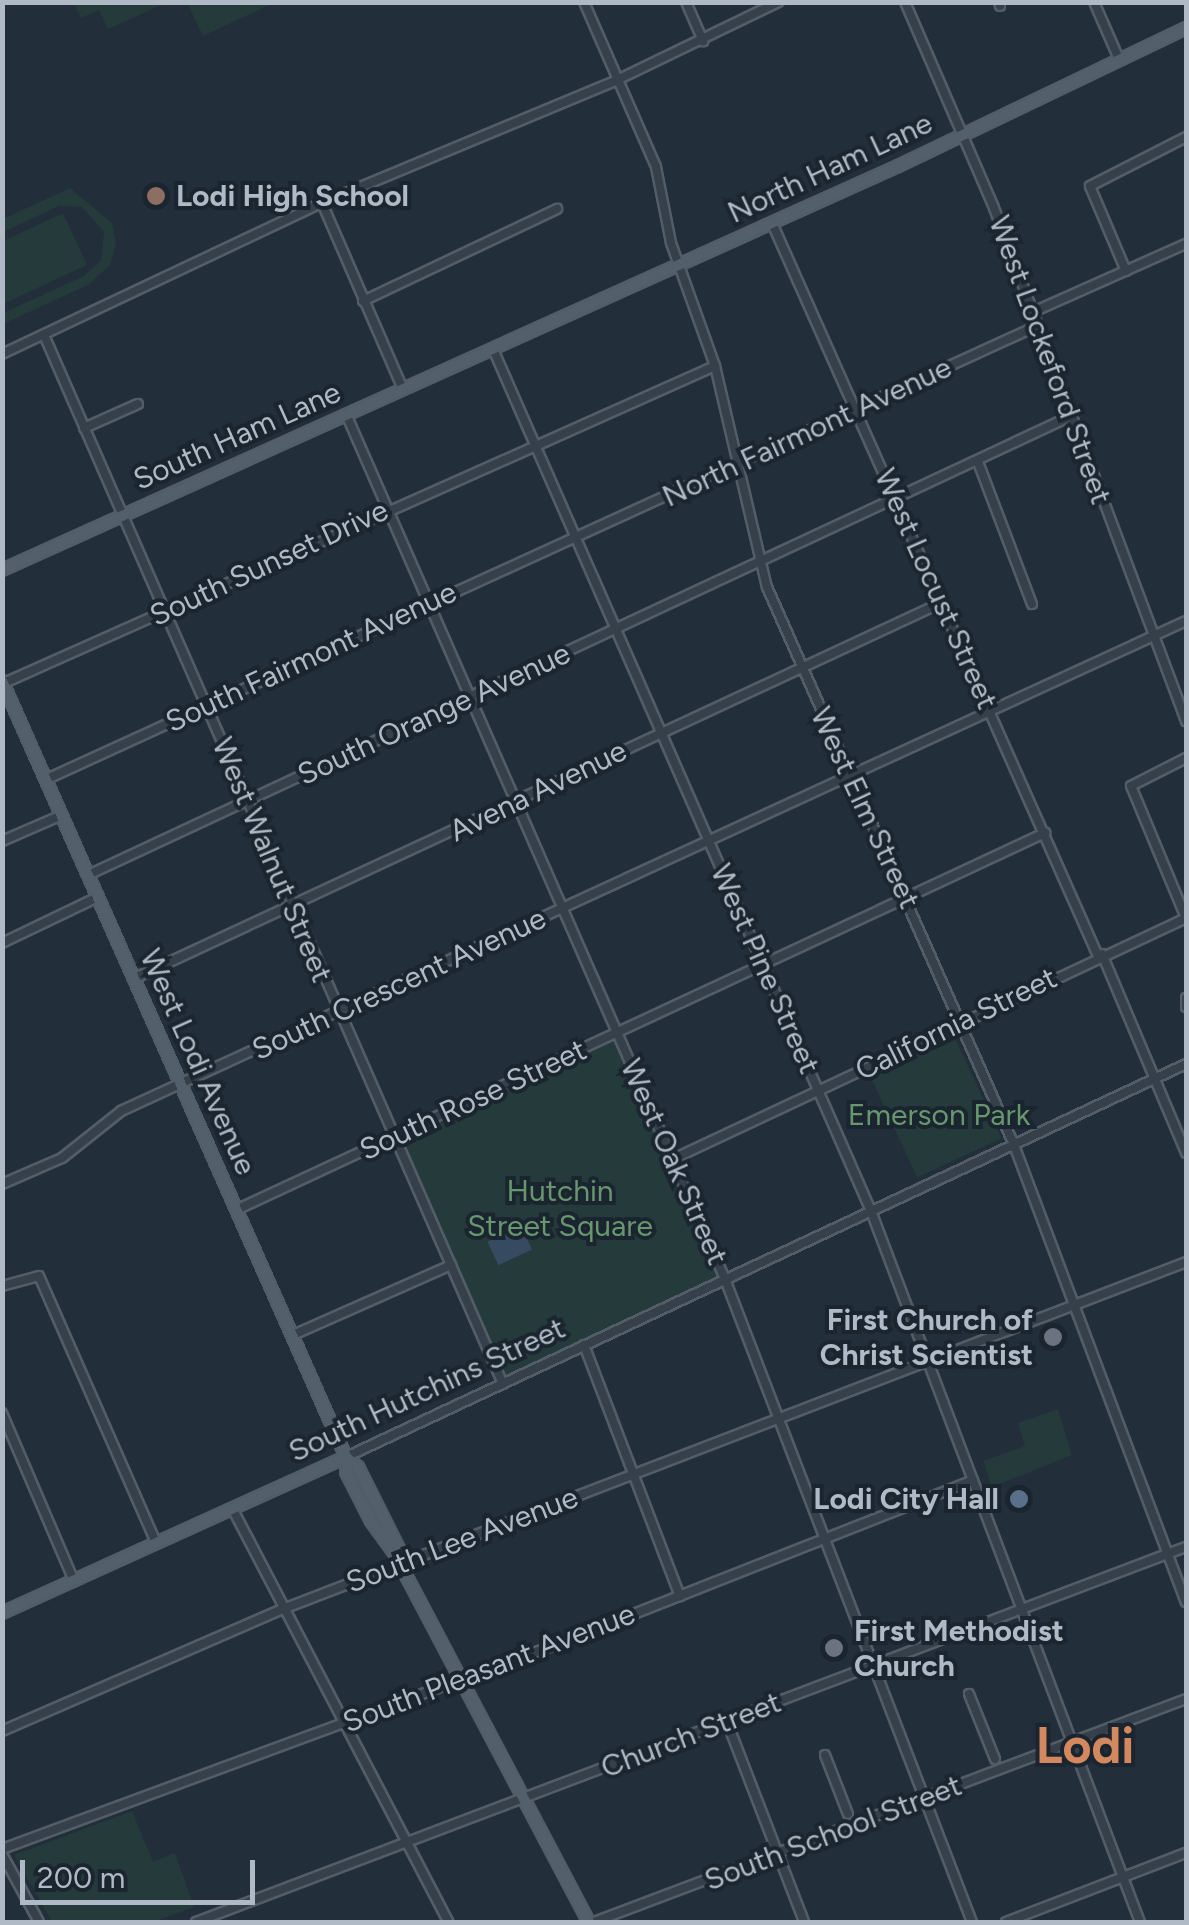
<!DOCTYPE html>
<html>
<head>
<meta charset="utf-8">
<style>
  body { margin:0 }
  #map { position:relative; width:1189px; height:1925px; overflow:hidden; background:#222e3a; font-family:Figtree,sans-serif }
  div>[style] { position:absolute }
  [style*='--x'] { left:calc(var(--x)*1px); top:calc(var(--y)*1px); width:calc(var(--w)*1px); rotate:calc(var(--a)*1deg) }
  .green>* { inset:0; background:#243a3b; transform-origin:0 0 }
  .water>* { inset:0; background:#364b61; transform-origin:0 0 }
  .roads { filter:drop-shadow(2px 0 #535d68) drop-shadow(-2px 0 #535d68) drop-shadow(0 2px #535d68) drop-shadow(0 -2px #535d68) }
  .minor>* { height:8px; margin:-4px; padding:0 4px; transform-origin:4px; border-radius:4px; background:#35404a }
  .major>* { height:10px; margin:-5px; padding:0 5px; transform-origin:5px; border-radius:5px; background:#535f6a }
  .dots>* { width:28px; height:28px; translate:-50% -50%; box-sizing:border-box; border:5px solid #1b252f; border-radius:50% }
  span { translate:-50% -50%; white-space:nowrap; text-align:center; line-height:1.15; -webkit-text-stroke:8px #1b252f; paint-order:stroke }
  .street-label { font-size:30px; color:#b0bac6 }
  .poi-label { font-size:30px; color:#b0bac6; font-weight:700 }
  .left { translate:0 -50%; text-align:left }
  .right { translate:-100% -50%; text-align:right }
  .park-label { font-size:30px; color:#68976f }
  .town-label { font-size:50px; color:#d3885f; font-weight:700 }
  .frame { position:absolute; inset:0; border:5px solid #b0bac6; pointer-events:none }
  .scale { position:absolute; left:20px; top:1860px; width:235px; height:45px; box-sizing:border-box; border:5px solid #b0bac6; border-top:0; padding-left:12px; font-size:30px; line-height:35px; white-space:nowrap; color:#b0bac6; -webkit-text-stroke:8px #1b252f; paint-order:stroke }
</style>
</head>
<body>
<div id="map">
  <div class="green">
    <div style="clip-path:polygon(276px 2px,203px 36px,187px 3px,187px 2px)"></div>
    <div style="clip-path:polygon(74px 3px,166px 3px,108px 29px,99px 10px,81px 18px)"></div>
    <div style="clip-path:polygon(70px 188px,112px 223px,116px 244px,110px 265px,88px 285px,3px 324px,3px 313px,84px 276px,101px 260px,104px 232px,82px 207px,59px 206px,3px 232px,3px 219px)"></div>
    <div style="clip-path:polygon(63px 213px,87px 265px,3px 304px,3px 241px)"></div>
    <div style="left:616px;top:1032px;width:270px;height:246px;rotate:66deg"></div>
    <div style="left:953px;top:1034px;width:115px;height:93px;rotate:65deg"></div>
    <div style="clip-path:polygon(1058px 1409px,1072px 1455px,992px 1487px,983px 1461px,1025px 1446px,1018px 1423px)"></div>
    <div style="clip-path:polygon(132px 1811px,153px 1862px,175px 1853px,194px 1907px,153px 1922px,52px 1922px,14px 1855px)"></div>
  </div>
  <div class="water">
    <div style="left:521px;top:1226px;width:26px;height:37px;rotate:65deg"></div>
  </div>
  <div class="roads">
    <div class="minor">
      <div style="--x:584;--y:2;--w:180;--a:66.4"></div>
      <div style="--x:656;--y:167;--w:77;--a:78.8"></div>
      <div style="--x:671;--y:243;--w:131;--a:70.3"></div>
      <div style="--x:715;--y:366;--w:227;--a:76.8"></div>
      <div style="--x:767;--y:587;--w:610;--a:66.12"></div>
      <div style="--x:1014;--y:1145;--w:488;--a:69.4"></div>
      <div style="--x:686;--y:2;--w:43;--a:66.4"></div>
      <div style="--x:905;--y:2;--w:224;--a:66.6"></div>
      <div style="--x:994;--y:208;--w:548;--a:69.48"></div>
      <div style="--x:999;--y:2;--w:4;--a:76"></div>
      <div style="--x:1094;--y:2;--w:62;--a:66.3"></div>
      <div style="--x:322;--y:203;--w:203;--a:66.5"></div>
      <div style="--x:772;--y:223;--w:802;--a:66.02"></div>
      <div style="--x:1126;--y:271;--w:92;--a:-113"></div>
      <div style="--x:1090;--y:186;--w:108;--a:-27"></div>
      <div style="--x:363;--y:301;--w:215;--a:-25.4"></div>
      <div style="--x:1033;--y:312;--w:167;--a:-24"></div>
      <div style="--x:44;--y:335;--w:1145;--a:66.37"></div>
      <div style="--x:493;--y:349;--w:941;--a:66.32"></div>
      <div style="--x:871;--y:1211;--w:760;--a:69.28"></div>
      <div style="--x:2;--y:354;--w:354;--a:-25.3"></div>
      <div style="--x:322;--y:203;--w:320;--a:-22.6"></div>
      <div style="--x:617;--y:80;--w:179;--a:-25.8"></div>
      <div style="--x:346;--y:414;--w:944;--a:66.34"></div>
      <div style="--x:725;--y:1279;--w:689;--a:68.99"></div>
      <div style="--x:84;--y:428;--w:59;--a:-24"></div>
      <div style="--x:978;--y:462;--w:152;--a:69.2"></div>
      <div style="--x:4;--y:683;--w:778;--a:-24.03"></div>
      <div style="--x:47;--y:779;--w:1089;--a:-24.59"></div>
      <div style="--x:2;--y:841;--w:65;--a:-23.4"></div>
      <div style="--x:88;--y:875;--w:1085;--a:-25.03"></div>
      <div style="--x:1186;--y:918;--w:143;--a:-112.6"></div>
      <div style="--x:1131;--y:786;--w:62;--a:-27"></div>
      <div style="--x:2;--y:943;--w:106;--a:-25.6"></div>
      <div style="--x:1102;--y:954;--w:216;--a:67.1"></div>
      <div style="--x:135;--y:978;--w:889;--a:-24.95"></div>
      <div style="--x:1186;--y:998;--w:9;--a:90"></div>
      <div style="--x:673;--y:1159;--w:567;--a:-25.16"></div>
      <div style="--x:2;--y:1184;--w:65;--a:-23.4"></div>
      <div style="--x:62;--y:1158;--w:75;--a:-38.5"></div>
      <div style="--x:121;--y:1111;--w:1172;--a:-24.71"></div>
      <div style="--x:236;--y:1210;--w:893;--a:-24.99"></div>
      <div style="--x:2;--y:1286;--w:38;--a:-15"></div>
      <div style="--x:39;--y:1276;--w:292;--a:66.3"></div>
      <div style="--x:293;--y:1335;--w:173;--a:-23.9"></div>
      <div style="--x:584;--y:1345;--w:269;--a:69.1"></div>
      <div style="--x:2;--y:1413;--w:183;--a:66.8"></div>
      <div style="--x:346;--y:1457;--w:927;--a:-25.07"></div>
      <div style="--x:232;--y:1508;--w:467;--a:62.4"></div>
      <div style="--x:969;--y:1694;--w:70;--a:68.2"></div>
      <div style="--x:727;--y:1722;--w:214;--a:68.9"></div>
      <div style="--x:2;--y:1731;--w:306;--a:-23.5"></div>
      <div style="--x:283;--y:1609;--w:967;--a:-21.02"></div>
      <div style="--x:825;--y:1755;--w:63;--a:68.7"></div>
      <div style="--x:2;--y:1849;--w:595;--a:-20.26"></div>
      <div style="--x:560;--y:1643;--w:444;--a:-21.5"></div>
      <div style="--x:2;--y:1854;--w:77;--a:61.4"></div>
      <div style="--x:196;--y:1922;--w:1059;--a:-20.75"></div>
      <div style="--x:594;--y:1922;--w:633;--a:-20.64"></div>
      <div style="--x:1006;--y:1922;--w:193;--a:-21"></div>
    </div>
    <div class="major">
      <div style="--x:2;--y:570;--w:983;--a:-24.27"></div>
      <div style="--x:898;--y:166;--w:319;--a:-25.6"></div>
      <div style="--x:2;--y:681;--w:849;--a:66.09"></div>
      <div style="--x:346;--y:1457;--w:16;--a:40"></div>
      <div style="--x:358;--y:1467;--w:92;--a:63.4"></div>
      <div style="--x:399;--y:1549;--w:15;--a:86"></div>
      <div style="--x:400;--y:1564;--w:405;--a:62.2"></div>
      <div style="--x:349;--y:1463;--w:9;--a:108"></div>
      <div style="--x:346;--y:1472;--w:55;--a:63"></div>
      <div style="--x:371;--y:1521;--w:44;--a:54.2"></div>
      <div style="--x:2;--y:1613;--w:378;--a:-24.4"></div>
    </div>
  </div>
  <div class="dots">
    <div style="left:156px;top:196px;background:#8d6e63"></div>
    <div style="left:1053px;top:1337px;background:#6b7280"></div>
    <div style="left:1019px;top:1499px;background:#5c6f8a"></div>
    <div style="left:834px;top:1648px;background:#6b7280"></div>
  </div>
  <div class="street-label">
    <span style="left:830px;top:168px;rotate:-25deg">North Ham Lane</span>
    <span style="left:1050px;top:360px;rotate:70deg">West Lockeford Street</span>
    <span style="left:807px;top:432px;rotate:-25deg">North Fairmont Avenue</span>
    <span style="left:237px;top:436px;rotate:-24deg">South Ham Lane</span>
    <span style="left:269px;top:563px;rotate:-25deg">South Sunset Drive</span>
    <span style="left:936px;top:589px;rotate:66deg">West Locust Street</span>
    <span style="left:311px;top:657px;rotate:-25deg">South Fairmont Avenue</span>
    <span style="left:434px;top:714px;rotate:-25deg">South Orange Avenue</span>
    <span style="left:538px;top:791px;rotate:-26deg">Avena Avenue</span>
    <span style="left:865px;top:808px;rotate:65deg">West Elm Street</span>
    <span style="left:272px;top:860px;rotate:67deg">West Walnut Street</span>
    <span style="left:765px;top:969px;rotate:66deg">West Pine Street</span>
    <span style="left:399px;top:984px;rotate:-25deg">South Crescent Avenue</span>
    <span style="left:956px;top:1024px;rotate:-26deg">California Street</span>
    <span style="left:198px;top:1062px;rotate:66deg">West Lodi Avenue</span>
    <span style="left:473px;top:1100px;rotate:-25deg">South Rose Street</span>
    <span style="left:674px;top:1162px;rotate:66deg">West Oak Street</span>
    <span style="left:427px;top:1390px;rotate:-25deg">South Hutchins Street</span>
    <span style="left:462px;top:1540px;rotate:-21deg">South Lee Avenue</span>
    <span style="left:489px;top:1668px;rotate:-21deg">South Pleasant Avenue</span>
    <span style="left:691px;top:1735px;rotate:-21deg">Church Street</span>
    <span style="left:833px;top:1833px;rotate:-21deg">South School Street</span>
  </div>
  <div class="poi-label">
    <span class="left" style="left:176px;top:196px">Lodi High School</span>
    <span class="right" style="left:1033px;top:1337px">First Church of<br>Christ Scientist</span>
    <span class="right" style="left:999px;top:1499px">Lodi City Hall</span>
    <span class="left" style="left:854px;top:1648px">First Methodist<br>Church</span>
  </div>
  <div class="park-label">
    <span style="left:939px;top:1115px">Emerson Park</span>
    <span style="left:560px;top:1208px">Hutchin<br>Street Square</span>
  </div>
  <div class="town-label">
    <span style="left:1085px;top:1746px">Lodi</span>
  </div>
  <div class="frame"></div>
  <div class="scale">200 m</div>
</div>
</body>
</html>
